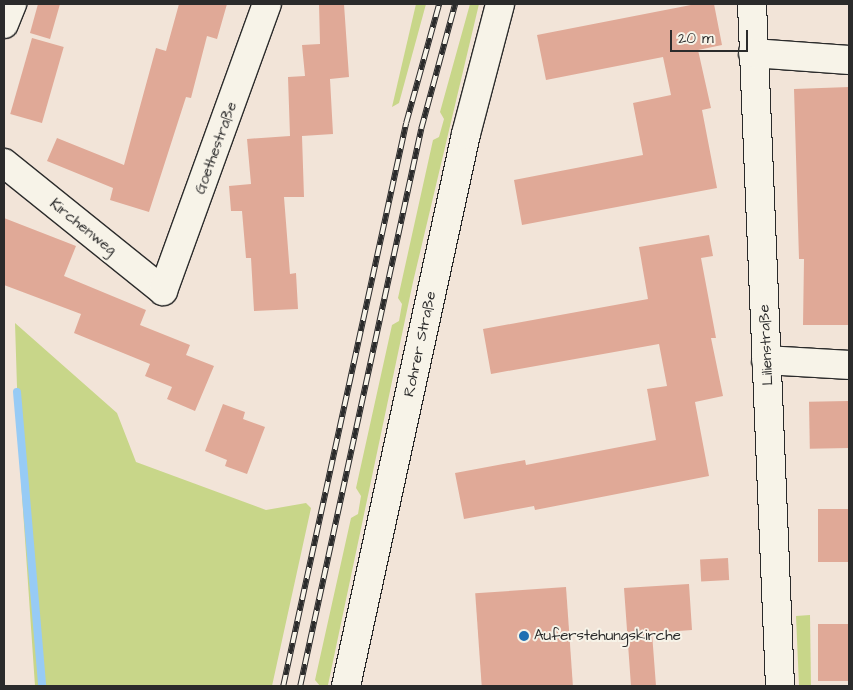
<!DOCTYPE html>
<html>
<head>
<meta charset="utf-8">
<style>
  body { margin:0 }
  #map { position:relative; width:853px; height:690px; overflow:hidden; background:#f2e4d8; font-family:"Architects Daughter",sans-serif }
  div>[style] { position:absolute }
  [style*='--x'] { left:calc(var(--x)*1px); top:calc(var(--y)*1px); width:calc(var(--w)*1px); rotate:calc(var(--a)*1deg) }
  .green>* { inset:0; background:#c8d689 }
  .stream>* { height:8px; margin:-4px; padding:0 4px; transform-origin:4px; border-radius:4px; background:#97cbf5 }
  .building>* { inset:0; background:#e0a997; transform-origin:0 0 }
  .roads { filter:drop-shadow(1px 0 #2b2b2b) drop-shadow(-1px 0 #2b2b2b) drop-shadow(0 1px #2b2b2b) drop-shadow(0 -1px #2b2b2b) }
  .street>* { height:28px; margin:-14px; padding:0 14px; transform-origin:14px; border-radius:14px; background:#f7f3e8 }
  .rail>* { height:5.5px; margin-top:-2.75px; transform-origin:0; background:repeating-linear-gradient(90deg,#f7f3e8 0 11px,#2b2b2b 0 22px); box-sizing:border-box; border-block:1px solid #2b2b2b }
  .dots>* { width:14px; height:14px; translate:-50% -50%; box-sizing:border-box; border:2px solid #f7f3e8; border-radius:50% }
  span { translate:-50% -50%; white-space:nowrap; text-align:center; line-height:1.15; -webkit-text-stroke:4px #f7f3e8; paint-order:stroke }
  .street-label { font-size:15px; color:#2b2b2b }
  .poi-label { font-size:15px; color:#2b2b2b }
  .left { translate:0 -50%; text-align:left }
  .frame { position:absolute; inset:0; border:5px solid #2b2b2b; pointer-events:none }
  .scale { position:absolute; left:670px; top:30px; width:78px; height:22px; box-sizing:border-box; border:2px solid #2b2b2b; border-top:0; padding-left:6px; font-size:15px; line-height:18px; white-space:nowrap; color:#2b2b2b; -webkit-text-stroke:4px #f7f3e8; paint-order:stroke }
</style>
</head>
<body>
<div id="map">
  <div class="green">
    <div style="clip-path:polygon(416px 4px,426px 4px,399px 103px,392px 107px)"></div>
    <div style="clip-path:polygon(470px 4px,479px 4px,413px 282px,328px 685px,320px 686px,315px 680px,351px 518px,358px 514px,361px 496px,356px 488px,392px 325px,399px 321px,402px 304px,398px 298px,433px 140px,439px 137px,444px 119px,440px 112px)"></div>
    <div style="clip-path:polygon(15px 323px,117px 413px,136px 462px,266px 510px,306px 503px,311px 508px,272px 686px,35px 686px,19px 451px)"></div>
    <div style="clip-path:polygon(810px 615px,811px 686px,799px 686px,796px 616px)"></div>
  </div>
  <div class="stream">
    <div style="--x:17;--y:392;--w:295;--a:85.1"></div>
  </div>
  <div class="building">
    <div style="clip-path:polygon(38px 4px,60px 4px,50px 39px,30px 33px)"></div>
    <div style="clip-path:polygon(179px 4px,227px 4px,217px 39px,207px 36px,191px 98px,186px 97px,149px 212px,110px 200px,113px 188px,47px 161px,57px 138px,124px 165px,156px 48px,166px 51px)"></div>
    <div style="clip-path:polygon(319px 4px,344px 4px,349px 77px,330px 79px,333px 134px,302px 136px,304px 197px,284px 197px,290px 274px,296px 273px,298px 309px,254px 311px,251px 258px,246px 258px,242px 211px,231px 211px,229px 186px,251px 184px,247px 139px,290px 136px,288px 77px,305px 76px,302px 45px,320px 44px)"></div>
    <div style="clip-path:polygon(696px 4px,714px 4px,722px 45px,698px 50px,711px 108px,702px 110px,717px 188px,522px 225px,514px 180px,643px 155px,633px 103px,671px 95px,663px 57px,546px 80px,537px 35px)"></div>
    <div style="left:32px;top:38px;width:33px;height:79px;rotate:16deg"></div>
    <div style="clip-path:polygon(849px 87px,848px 325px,803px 325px,804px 259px,799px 259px,794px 89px)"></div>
    <div style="clip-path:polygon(4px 218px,76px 246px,64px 276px,146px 310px,140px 325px,190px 345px,186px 355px,214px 366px,195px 411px,167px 399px,172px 387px,145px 376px,150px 364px,74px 333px,81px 314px,4px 285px)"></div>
    <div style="clip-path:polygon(709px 235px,713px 256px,701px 258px,716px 338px,711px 338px,723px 396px,695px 402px,709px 476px,535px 510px,534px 506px,464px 519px,455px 473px,525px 460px,526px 465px,656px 440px,647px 389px,667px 386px,659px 344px,491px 374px,483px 329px,648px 299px,639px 247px)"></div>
    <div style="left:848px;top:401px;width:47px;height:39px;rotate:89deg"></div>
    <div style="clip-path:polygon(223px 404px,245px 412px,243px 419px,265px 427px,247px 474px,225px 466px,227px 460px,205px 451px)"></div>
    <div style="left:849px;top:509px;width:53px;height:31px;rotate:90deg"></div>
    <div style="left:728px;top:558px;width:22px;height:28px;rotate:87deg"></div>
    <div style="clip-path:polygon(689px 584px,692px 630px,652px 633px,656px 686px,631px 686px,624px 588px)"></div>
    <div style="left:566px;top:587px;width:99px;height:91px;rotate:86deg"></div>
    <div style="left:849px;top:624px;width:57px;height:31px;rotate:90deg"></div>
  </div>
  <div class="roads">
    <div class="street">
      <div style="--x:752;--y:4;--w:683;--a:87.65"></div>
      <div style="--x:4;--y:24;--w:22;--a:-68"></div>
      <div style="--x:753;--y:53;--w:96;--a:4.2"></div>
      <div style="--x:4;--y:163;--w:204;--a:38.8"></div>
      <div style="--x:163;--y:291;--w:305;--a:-70.1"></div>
      <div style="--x:766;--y:360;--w:83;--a:3.4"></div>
      <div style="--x:346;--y:686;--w:565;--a:-77.74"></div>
      <div style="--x:466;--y:134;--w:134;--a:-75.3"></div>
    </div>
  </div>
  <div class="rail">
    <div style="--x:283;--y:686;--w:576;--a:-77.68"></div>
    <div style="--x:406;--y:123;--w:123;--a:-74.5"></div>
    <div style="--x:300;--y:686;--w:570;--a:-77.74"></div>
    <div style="--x:421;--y:129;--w:130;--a:-74.8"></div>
  </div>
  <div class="dots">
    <div style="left:524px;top:636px;background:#1f6fb2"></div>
  </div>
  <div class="street-label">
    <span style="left:216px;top:148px;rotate:-70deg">Goethestraße</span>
    <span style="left:83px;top:227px;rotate:39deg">Kirchenweg</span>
    <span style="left:420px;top:344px;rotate:-78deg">Rohrer Straße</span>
    <span style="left:766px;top:345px;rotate:-93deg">Lilienstraße</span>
  </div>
  <div class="poi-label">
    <span class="left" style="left:534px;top:636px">Auferstehungskirche</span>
  </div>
  <div class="frame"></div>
  <div class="scale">20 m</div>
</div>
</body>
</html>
